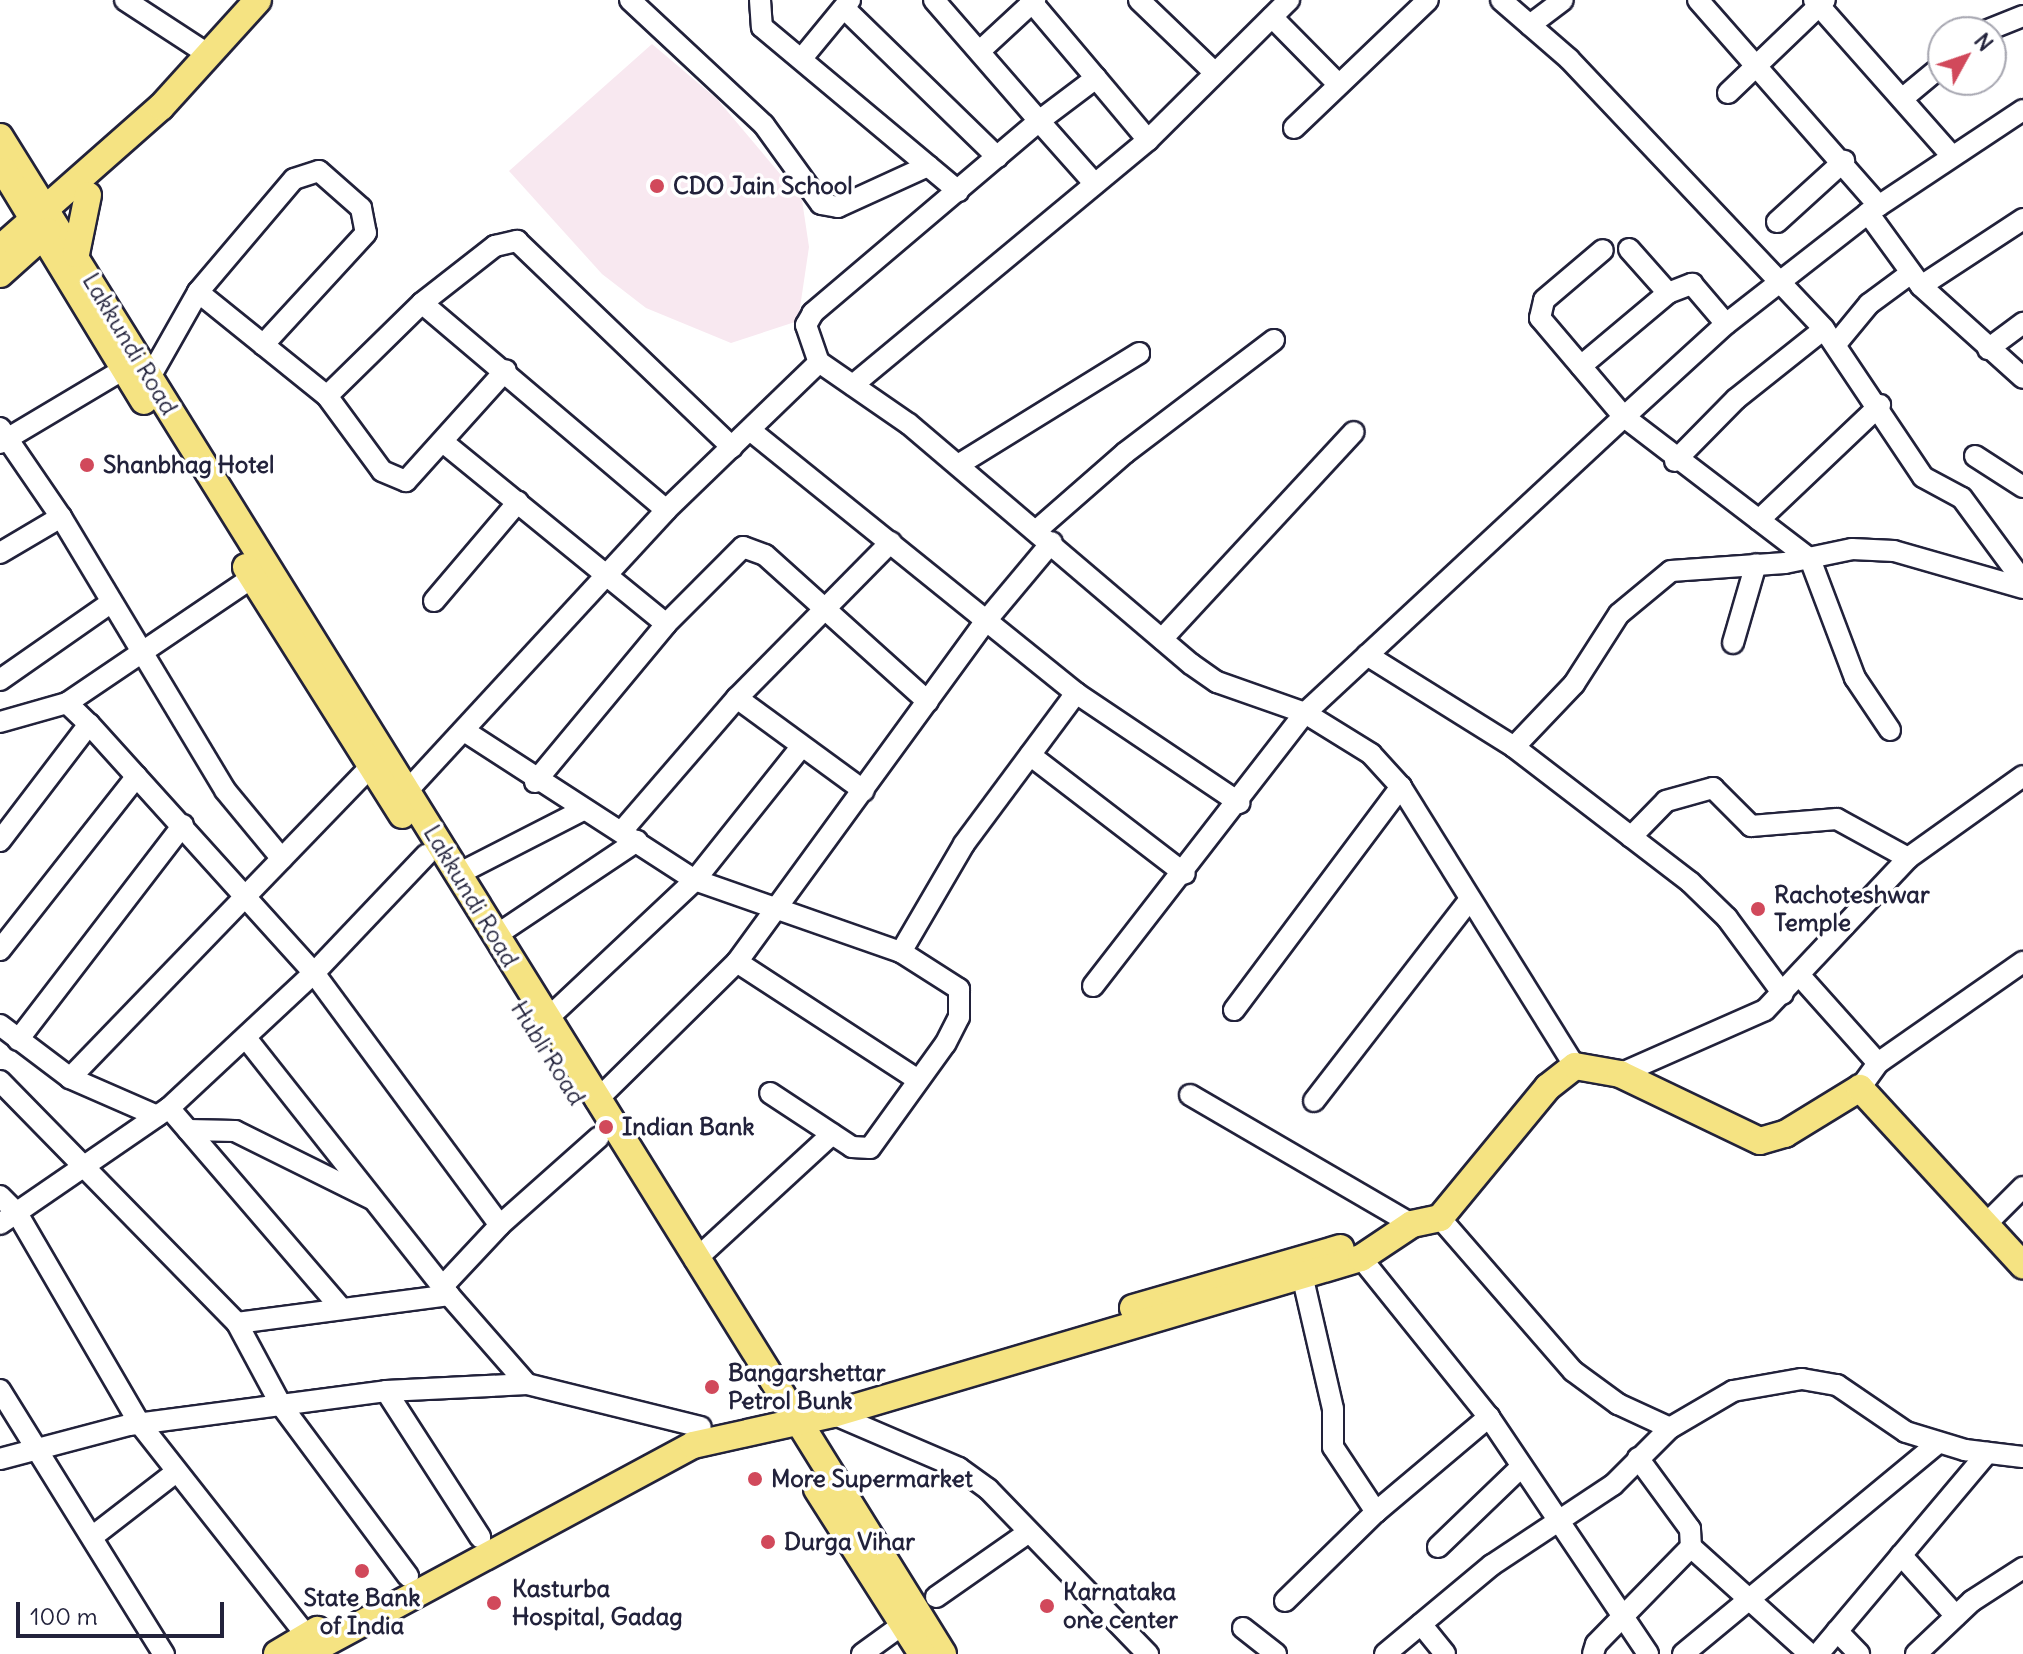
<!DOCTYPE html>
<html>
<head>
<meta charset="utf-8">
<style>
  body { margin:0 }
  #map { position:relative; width:2023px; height:1654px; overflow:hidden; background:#fff; font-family:Delius,sans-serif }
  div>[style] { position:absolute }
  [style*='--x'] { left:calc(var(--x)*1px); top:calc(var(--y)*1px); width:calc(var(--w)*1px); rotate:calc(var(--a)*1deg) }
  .built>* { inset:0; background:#f8e8f0 }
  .roads { filter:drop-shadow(2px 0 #22223b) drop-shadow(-2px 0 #22223b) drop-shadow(0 2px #22223b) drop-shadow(0 -2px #22223b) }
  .minor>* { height:20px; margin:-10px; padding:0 10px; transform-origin:10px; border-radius:10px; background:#fff }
  .major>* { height:26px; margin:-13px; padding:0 13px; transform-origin:13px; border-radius:13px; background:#f5e382 }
  .dots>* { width:22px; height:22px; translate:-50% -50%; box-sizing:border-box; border:4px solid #fff; border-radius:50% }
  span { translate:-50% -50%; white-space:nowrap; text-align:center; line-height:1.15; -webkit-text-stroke:7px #fff; paint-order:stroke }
  .poi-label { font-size:24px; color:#22223b; font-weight:700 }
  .left { translate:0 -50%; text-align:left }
  .street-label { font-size:24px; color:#22223b }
  .north { position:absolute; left:1927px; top:16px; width:80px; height:80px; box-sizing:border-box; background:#fff; border:2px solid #a7a7b1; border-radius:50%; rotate:50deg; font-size:22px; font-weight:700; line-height:32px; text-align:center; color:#22223b }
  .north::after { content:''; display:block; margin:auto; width:28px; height:36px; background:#d1495b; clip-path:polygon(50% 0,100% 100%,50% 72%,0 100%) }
  .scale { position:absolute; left:16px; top:1602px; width:208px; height:36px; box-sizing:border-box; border:4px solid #22223b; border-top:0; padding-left:10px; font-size:24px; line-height:28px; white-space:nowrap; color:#22223b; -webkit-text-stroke:6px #fff; paint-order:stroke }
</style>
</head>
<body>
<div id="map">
  <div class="built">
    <div style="clip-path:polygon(652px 44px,717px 99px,802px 200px,809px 247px,798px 321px,731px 343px,646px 308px,602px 274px,509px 171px)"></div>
  </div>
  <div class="roads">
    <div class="minor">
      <div style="--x:125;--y:0;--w:100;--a:33.2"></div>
      <div style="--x:630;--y:0;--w:183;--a:43"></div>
      <div style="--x:764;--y:125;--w:97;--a:54.2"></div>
      <div style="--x:821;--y:204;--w:17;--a:10"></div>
      <div style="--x:838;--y:207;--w:99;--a:-24.5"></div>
      <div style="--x:760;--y:0;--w:27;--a:86"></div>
      <div style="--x:762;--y:27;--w:256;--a:39.9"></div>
      <div style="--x:934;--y:0;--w:160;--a:49"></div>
      <div style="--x:1039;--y:121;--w:297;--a:139.7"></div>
      <div style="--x:813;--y:313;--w:14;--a:120"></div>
      <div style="--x:806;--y:325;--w:39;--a:71"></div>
      <div style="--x:819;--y:362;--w:109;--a:34.6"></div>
      <div style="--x:909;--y:424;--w:370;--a:40.4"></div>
      <div style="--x:1191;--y:664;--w:32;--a:35"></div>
      <div style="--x:1217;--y:682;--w:93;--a:19.4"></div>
      <div style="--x:1305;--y:713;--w:78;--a:31.8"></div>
      <div style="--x:1371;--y:754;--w:45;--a:47.7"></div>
      <div style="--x:1401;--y:787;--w:329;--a:58.1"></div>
      <div style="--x:1030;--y:0;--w:102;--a:49.8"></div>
      <div style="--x:1096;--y:78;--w:71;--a:143"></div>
      <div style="--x:1039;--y:121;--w:84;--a:48.4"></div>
      <div style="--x:1139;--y:0;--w:105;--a:43.8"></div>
      <div style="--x:1501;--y:0;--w:90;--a:40.9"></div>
      <div style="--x:1569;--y:59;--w:371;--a:46.6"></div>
      <div style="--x:1824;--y:329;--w:178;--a:56.2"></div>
      <div style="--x:1923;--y:477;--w:44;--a:28.3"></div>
      <div style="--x:1962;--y:498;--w:103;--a:53.7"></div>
      <div style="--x:1698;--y:0;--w:274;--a:48.7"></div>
      <div style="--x:1814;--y:0;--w:207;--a:48.5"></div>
      <div style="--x:844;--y:8;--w:214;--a:44.2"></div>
      <div style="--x:1272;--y:17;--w:95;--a:45.4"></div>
      <div style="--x:1530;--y:25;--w:41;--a:-37.1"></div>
      <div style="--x:1983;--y:32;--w:43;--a:-21.8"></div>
      <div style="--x:981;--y:50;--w:74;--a:-42.8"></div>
      <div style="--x:803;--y:57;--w:74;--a:-50.5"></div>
      <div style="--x:1096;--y:78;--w:81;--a:50"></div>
      <div style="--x:1728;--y:93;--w:134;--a:-43.8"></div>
      <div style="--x:1902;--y:99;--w:53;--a:-39.7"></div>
      <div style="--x:1294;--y:128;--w:185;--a:-43.7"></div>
      <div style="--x:1868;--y:213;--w:90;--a:54"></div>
      <div style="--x:1921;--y:286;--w:137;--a:42"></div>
      <div style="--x:1777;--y:222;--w:91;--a:-42.3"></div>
      <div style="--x:1629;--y:249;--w:59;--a:48.4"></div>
      <div style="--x:1668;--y:293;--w:26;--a:-21"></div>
      <div style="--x:1692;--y:284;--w:52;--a:49.6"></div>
      <div style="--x:1921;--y:286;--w:122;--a:-33.3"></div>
      <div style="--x:198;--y:292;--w:166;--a:38.9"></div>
      <div style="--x:327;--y:396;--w:133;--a:-44.4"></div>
      <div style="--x:422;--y:303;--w:93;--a:-38"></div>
      <div style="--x:495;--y:246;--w:23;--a:-13"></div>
      <div style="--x:517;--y:241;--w:298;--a:43.8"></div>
      <div style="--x:422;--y:303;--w:320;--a:40.3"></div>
      <div style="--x:1836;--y:344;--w:52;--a:-50.5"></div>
      <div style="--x:1869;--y:304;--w:52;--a:-36.4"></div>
      <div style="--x:1988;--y:349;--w:44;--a:-36.6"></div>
      <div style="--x:1581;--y:366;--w:114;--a:-40"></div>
      <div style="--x:150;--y:377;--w:98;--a:-60.5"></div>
      <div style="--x:198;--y:292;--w:148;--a:-49.7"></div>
      <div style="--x:294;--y:179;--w:26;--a:-18"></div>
      <div style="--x:319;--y:171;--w:56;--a:41.4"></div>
      <div style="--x:361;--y:208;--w:25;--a:79"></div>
      <div style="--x:366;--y:233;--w:152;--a:132.6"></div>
      <div style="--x:853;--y:385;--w:383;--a:-39.7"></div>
      <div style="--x:1148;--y:140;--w:199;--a:-44.8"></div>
      <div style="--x:327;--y:396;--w:93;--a:53.7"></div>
      <div style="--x:382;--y:471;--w:26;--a:23"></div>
      <div style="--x:406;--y:481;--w:149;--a:-48"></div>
      <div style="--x:0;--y:428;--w:108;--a:55.6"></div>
      <div style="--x:61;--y:517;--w:318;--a:59"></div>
      <div style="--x:225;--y:790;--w:89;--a:50.4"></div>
      <div style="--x:750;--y:430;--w:419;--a:38.9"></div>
      <div style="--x:1076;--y:693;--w:197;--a:33.9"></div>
      <div style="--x:443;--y:442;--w:288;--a:39.2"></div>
      <div style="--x:0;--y:443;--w:144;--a:-30.8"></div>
      <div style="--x:1975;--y:456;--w:57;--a:32.9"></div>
      <div style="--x:1675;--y:461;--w:87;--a:-45.5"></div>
      <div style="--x:1736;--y:399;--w:112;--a:-38.5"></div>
      <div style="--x:958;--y:465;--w:213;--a:-31.7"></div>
      <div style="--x:1759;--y:520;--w:167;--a:-43.5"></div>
      <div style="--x:1037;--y:530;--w:117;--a:-41.2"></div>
      <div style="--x:1125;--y:453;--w:187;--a:-37.2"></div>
      <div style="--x:0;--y:553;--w:71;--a:-30.5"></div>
      <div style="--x:434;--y:601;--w:130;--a:-49.7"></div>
      <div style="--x:1162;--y:639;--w:282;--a:-47.2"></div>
      <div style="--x:1733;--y:643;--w:82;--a:-73.8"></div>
      <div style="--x:1367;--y:655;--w:173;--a:32"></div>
      <div style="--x:1514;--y:747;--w:222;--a:37.5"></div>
      <div style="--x:1690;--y:882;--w:52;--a:44.2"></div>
      <div style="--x:1727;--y:918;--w:94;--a:53.6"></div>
      <div style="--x:0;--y:680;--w:133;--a:-34.9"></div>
      <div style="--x:737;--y:698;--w:157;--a:36.2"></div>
      <div style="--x:67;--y:703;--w:225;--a:-34.1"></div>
      <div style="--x:0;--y:722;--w:70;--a:-15.8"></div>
      <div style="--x:67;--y:703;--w:30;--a:44"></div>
      <div style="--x:89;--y:724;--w:336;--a:47.9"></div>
      <div style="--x:314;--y:973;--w:313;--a:53.6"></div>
      <div style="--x:1890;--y:730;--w:63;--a:-123.9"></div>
      <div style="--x:1855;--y:678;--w:127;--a:-110.7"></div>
      <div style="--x:1810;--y:559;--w:234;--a:-142.6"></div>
      <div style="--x:1624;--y:417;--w:138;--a:-42.4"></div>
      <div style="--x:1726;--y:324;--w:180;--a:-38"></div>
      <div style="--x:1868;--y:213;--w:186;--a:-33.6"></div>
      <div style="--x:466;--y:732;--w:273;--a:32.9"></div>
      <div style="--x:695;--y:880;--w:218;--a:19.3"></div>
      <div style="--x:901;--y:952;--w:69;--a:32.5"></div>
      <div style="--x:959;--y:989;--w:28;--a:90"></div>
      <div style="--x:959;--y:1017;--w:30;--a:117"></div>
      <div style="--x:945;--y:1044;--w:128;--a:125.8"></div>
      <div style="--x:870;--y:1148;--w:18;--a:-177"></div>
      <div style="--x:852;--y:1147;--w:98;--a:-146.6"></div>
      <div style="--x:1514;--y:747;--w:87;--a:-46.4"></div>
      <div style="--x:1574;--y:684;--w:83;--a:-57.3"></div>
      <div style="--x:1619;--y:614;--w:67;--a:-39.6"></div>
      <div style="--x:1671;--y:571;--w:114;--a:-4"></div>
      <div style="--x:1785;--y:563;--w:68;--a:-11.8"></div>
      <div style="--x:1852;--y:549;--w:42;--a:2.7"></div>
      <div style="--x:1894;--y:551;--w:134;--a:16"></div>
      <div style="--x:1030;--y:755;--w:195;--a:37.5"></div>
      <div style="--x:535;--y:782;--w:205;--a:-50.3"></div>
      <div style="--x:666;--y:624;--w:109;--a:-45"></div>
      <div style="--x:743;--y:547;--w:23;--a:20"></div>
      <div style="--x:765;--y:555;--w:219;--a:42"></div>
      <div style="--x:407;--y:791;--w:382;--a:-47.3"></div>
      <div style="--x:666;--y:510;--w:213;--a:-44"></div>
      <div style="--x:622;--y:831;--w:176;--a:-49.2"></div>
      <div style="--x:737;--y:698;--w:219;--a:-45.4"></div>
      <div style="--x:1631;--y:837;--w:50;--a:-45.8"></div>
      <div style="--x:1666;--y:801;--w:49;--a:-15.5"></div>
      <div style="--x:1713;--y:788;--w:54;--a:45"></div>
      <div style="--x:1751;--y:826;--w:86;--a:-4.7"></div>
      <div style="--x:1837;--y:819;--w:81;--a:28.8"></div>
      <div style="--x:0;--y:841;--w:147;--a:-52.7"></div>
      <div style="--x:458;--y:874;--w:138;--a:-27.1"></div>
      <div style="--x:495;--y:936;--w:171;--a:-33.8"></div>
      <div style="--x:0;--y:950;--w:221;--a:-51.8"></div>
      <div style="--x:901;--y:952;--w:125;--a:-59.7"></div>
      <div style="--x:964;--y:844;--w:188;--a:-53.4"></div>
      <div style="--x:737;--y:962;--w:216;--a:33.1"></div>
      <div style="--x:1801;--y:977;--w:115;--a:48.2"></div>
      <div style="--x:1093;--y:986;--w:346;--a:-52.2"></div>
      <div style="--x:1305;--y:713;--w:435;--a:-42.9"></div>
      <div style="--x:1624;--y:417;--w:130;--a:-130.3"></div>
      <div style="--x:1540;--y:318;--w:18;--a:-77"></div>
      <div style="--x:1544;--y:300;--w:77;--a:-40.3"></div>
      <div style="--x:1234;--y:1010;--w:279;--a:-53.2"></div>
      <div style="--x:546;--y:1020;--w:204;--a:-43.2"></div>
      <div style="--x:695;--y:880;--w:171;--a:-51.4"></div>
      <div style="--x:0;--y:1025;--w:88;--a:37.1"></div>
      <div style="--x:70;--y:1078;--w:95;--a:23.6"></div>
      <div style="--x:246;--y:1038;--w:328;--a:51.7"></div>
      <div style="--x:449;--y:1295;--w:118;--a:48.8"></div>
      <div style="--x:18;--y:1040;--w:271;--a:-52.5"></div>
      <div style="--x:1620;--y:1074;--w:158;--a:-23.8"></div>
      <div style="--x:1765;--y:1010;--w:209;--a:-46.7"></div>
      <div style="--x:1908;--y:858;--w:141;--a:-35.5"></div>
      <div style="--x:70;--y:1078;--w:432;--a:-46"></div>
      <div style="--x:0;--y:1081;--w:339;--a:45.6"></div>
      <div style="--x:237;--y:1323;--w:93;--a:61.8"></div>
      <div style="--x:281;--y:1405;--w:213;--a:53.4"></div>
      <div style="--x:1860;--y:1088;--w:31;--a:-54"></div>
      <div style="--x:1878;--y:1063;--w:177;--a:-34.9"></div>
      <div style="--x:1190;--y:1095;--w:257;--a:30.2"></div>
      <div style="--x:596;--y:1101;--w:198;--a:-44.6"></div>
      <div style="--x:737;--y:962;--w:421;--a:-53.9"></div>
      <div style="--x:985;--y:622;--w:104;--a:-50.1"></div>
      <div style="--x:1314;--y:1101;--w:255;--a:-52.3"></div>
      <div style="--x:169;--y:1108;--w:264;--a:49.3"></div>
      <div style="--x:188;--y:1130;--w:47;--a:1.2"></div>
      <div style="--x:235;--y:1131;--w:153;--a:26.4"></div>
      <div style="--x:0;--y:1196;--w:24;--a:45"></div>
      <div style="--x:17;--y:1213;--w:244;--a:59.8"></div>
      <div style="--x:140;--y:1424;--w:270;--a:51.8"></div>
      <div style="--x:1440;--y:1218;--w:203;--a:49"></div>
      <div style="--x:1573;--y:1371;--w:56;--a:36.3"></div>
      <div style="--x:1618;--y:1404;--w:57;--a:24.8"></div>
      <div style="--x:1670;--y:1428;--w:73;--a:-30.4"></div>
      <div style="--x:1733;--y:1391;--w:70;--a:-9.9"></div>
      <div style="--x:1802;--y:1379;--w:36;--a:10"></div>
      <div style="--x:1837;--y:1385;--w:83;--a:34.3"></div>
      <div style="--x:1906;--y:1432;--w:62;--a:17"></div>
      <div style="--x:1965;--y:1450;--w:58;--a:6.9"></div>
      <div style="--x:1987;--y:1223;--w:51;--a:-45"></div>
      <div style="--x:0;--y:1224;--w:205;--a:-34.5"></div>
      <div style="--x:169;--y:1108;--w:198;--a:-43"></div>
      <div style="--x:314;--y:973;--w:163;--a:-46.5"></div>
      <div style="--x:1361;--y:1258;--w:204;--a:51.2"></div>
      <div style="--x:1489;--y:1417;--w:285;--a:56.1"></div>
      <div style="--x:695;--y:1260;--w:186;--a:-42.6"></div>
      <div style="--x:1303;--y:1279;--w:133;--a:77"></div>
      <div style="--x:1333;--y:1409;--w:38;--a:90"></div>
      <div style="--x:1333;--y:1447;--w:78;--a:56.5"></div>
      <div style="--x:443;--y:1286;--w:83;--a:-46.9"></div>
      <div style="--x:500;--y:1225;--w:132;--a:-41.6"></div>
      <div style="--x:237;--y:1323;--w:214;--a:-7.5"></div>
      <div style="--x:0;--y:1390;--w:311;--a:58.2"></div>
      <div style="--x:386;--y:1391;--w:174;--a:57.2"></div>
      <div style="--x:833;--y:1414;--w:137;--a:23.2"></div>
      <div style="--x:959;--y:1468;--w:36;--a:36"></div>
      <div style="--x:988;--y:1489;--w:230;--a:45.9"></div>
      <div style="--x:1638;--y:1458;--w:88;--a:53.8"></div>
      <div style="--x:1690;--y:1529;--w:18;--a:87"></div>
      <div style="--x:0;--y:1459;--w:133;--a:-14.8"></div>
      <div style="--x:129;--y:1425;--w:259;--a:-7.5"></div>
      <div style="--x:386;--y:1391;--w:141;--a:-2.8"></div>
      <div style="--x:527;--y:1384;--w:179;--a:13.9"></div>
      <div style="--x:92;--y:1537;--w:106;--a:-37.7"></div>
      <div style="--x:1438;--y:1547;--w:115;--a:-43.9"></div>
      <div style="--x:1901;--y:1555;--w:82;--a:48"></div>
      <div style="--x:936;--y:1597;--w:113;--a:-35"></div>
      <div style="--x:1285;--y:1601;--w:127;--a:-44.4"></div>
      <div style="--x:1376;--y:1512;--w:148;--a:-40.1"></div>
      <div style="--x:1421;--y:1624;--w:38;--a:51"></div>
      <div style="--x:1243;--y:1628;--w:42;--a:38.2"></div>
      <div style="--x:1837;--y:1631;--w:32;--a:46"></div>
      <div style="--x:862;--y:1654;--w:49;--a:-35.9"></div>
      <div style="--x:1385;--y:1654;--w:139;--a:-39.8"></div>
      <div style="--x:1492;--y:1565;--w:145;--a:-33.5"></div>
      <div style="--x:1613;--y:1485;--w:81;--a:-45"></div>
      <div style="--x:1593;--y:1654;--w:10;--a:-73"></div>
      <div style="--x:1596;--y:1644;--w:136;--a:-45.6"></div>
      <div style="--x:1691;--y:1547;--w:160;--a:42"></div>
      <div style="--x:1683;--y:1654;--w:332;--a:-39.6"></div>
      <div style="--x:1818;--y:1654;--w:263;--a:-49.9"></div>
      <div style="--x:1916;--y:1654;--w:77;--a:-43.4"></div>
      <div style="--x:1972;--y:1601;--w:61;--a:-32.9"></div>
    </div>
    <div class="major">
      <div style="--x:0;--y:137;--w:1786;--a:58.13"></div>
      <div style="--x:4;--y:171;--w:269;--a:58.7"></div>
      <div style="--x:2;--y:247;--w:212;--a:-41.4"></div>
      <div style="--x:161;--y:107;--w:144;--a:-47.8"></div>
      <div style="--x:76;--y:254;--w:60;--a:-78.5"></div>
      <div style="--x:0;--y:274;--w:64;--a:-41.9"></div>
      <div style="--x:246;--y:567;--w:293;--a:57.8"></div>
      <div style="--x:1133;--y:1308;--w:216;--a:-16.1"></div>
      <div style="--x:817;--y:1489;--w:196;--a:57.5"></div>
      <div style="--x:277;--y:1654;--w:47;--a:-31"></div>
      <div style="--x:305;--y:1654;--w:441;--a:-28.3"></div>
      <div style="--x:693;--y:1445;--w:143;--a:-12.5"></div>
      <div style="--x:833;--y:1414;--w:551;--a:-16.46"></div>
      <div style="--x:1361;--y:1258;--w:61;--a:-33.7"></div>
      <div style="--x:1412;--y:1224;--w:29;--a:-12"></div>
      <div style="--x:1440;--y:1218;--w:170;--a:-50.5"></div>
      <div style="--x:1548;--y:1087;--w:34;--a:-38"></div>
      <div style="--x:1575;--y:1066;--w:46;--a:10.1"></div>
      <div style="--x:1620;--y:1074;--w:155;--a:25.6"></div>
      <div style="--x:1760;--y:1141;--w:26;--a:-16"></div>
      <div style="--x:1785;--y:1134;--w:88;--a:-31.5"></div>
      <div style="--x:1860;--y:1088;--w:241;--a:47.4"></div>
    </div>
  </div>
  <div class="dots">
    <div style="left:657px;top:186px;background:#d1495b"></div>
    <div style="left:87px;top:465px;background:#d1495b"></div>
    <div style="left:1758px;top:909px;background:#d1495b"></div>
    <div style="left:606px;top:1127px;background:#d1495b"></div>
    <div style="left:712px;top:1387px;background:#d1495b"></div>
    <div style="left:755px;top:1479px;background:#d1495b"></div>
    <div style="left:768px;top:1542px;background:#d1495b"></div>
    <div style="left:362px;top:1571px;background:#d1495b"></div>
    <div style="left:494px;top:1603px;background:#d1495b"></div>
    <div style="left:1047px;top:1606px;background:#d1495b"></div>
  </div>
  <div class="poi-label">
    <span class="left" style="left:673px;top:186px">CDO Jain School</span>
    <span class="left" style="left:103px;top:465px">Shanbhag Hotel</span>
    <span class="left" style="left:1774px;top:909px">Rachoteshwar<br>Temple</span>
    <span class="left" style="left:622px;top:1127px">Indian Bank</span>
    <span class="left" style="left:728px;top:1387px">Bangarshettar<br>Petrol Bunk</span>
    <span class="left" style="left:771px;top:1479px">More Supermarket</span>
    <span class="left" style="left:784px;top:1542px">Durga Vihar</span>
    <span class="left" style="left:512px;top:1603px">Kasturba<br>Hospital, Gadag</span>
    <span class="left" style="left:1063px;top:1606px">Karnataka<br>one center</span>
    <span style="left:362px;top:1612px">State Bank<br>of India</span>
  </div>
  <div class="street-label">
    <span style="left:130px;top:344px;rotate:59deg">Lakkundi Road</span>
    <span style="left:471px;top:896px;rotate:59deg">Lakkundi Road</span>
    <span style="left:548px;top:1053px;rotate:58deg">Hubli Road</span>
  </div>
  <div class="north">N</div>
  <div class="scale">100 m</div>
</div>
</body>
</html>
